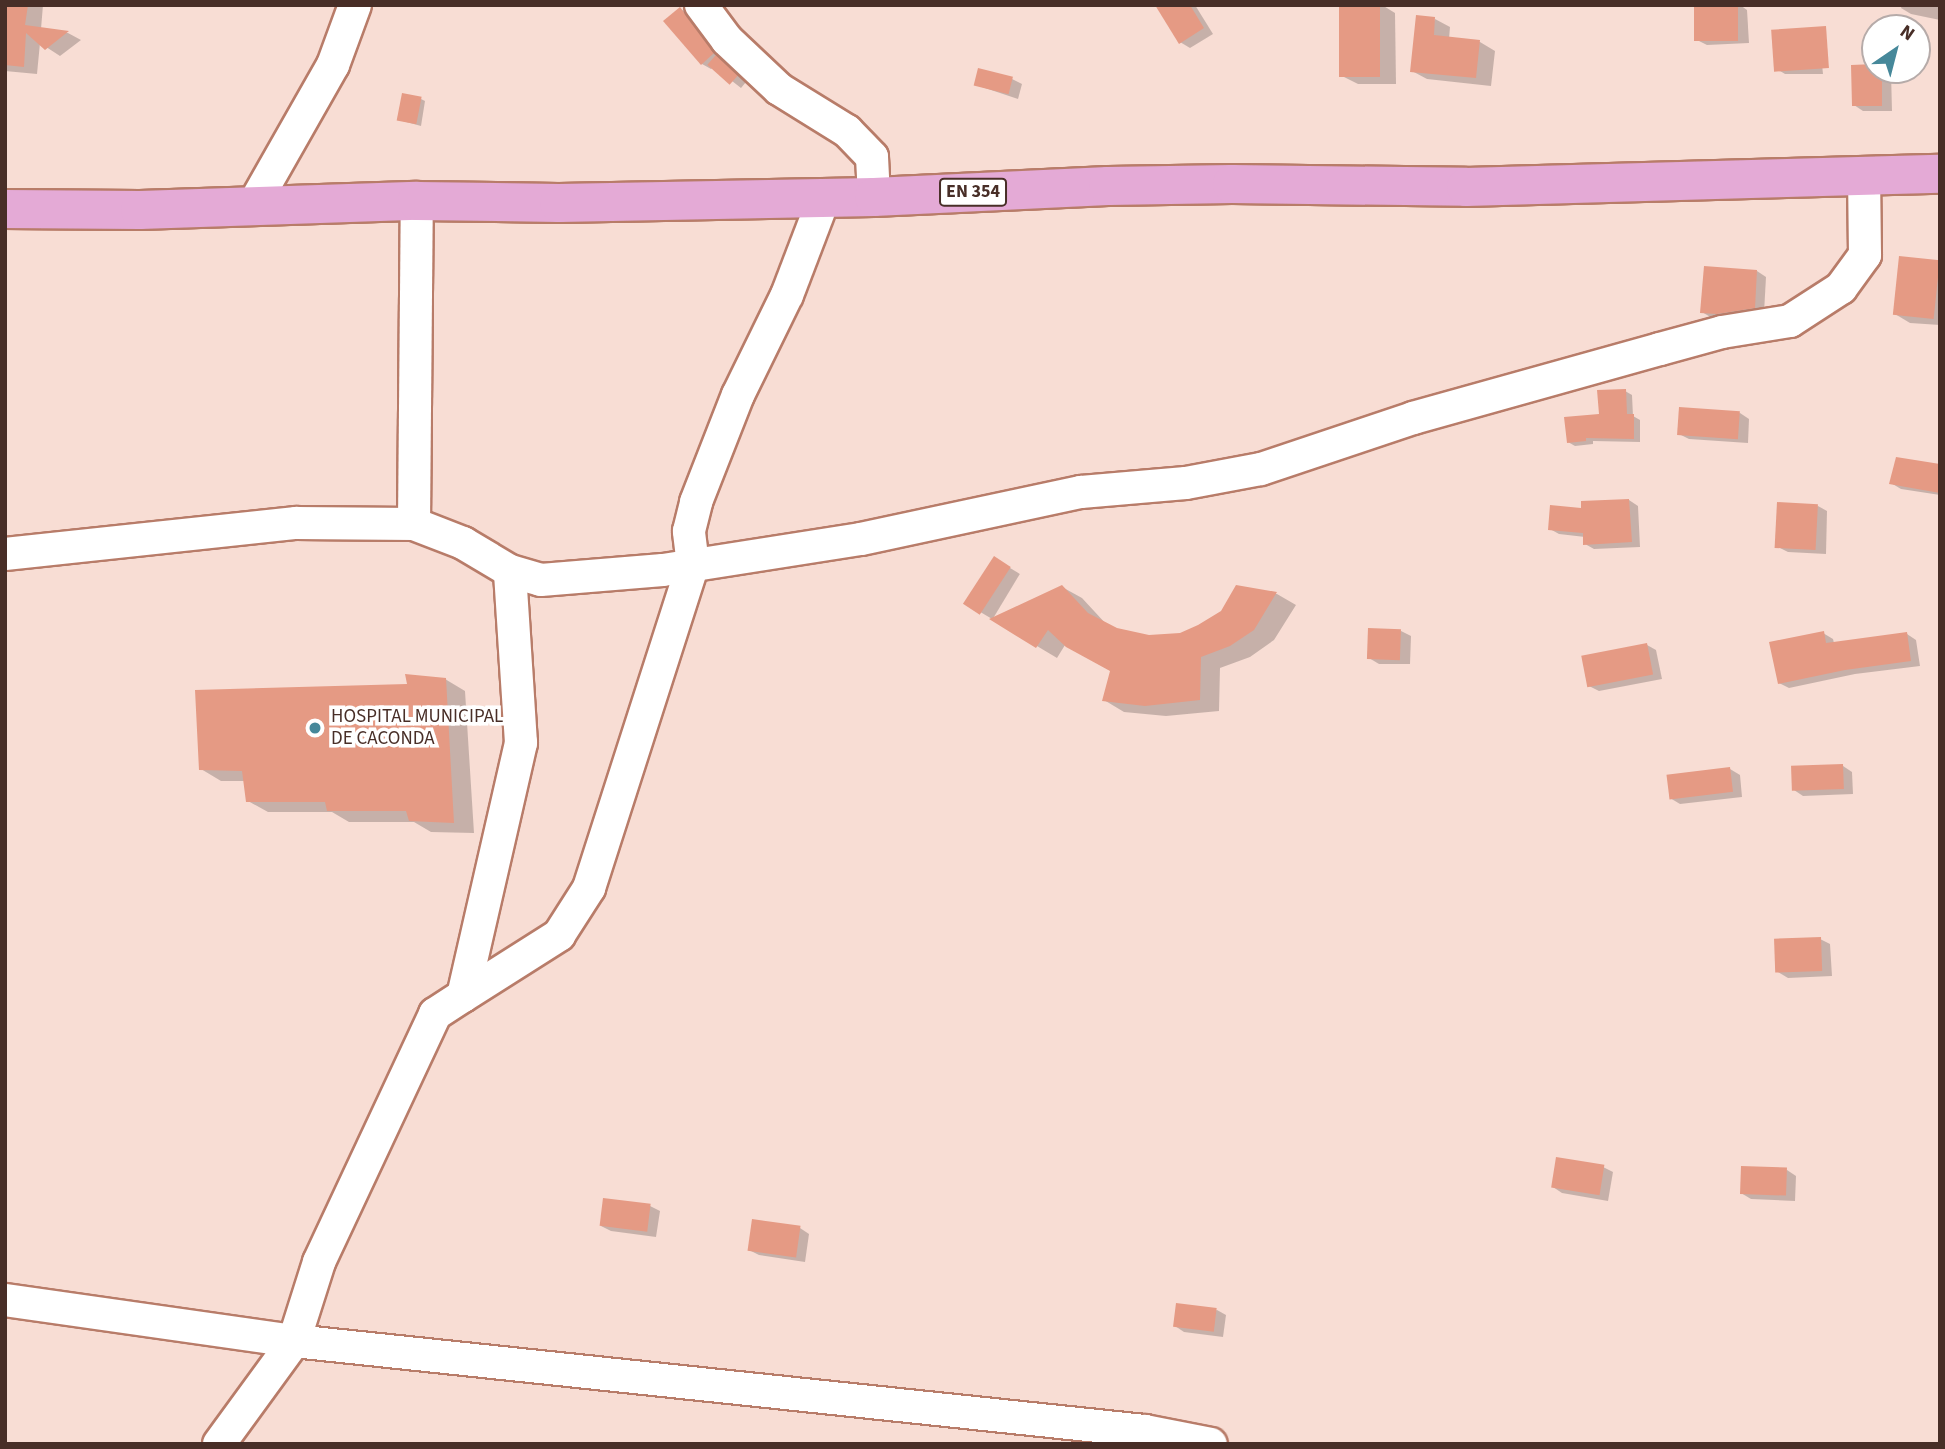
<!DOCTYPE html>
<html>
<head>
<meta charset="utf-8">
<style>
  body { margin:0 }
  #map { position:relative; width:1945px; height:1449px; overflow:hidden; background:#f8ddd4; font-family:"Source Sans 3",sans-serif }
  div>[style] { position:absolute }
  [style*='--x'] { left:calc(var(--x)*1px); top:calc(var(--y)*1px); width:calc(var(--w)*1px); rotate:calc(var(--a)*1deg) }
  .shadow>* { inset:0; background:#0003; transform-origin:0 0 }
  .building>* { inset:0; background:#e59a84; transform-origin:0 0 }
  .roads { filter:drop-shadow(2px 0 #b87c69) drop-shadow(-2px 0 #b87c69) drop-shadow(0 2px #b87c69) drop-shadow(0 -2px #b87c69) }
  .minor>* { height:32px; margin:-16px; padding:0 16px; transform-origin:16px; border-radius:16px; background:#fff }
  .major>* { height:38px; margin:-19px; padding:0 19px; transform-origin:19px; border-radius:19px; background:#e4aad6 }
  .dots>* { width:19px; height:19px; translate:-50% -50%; box-sizing:border-box; border:4px solid #fff; border-radius:50% }
  span { translate:-50% -50%; white-space:nowrap; text-align:center; line-height:1.15; -webkit-text-stroke:7px #fff; paint-order:stroke }
  .shield-label span { padding:2px 5px; background:#fff; border:2px solid; border-radius:5px; -webkit-text-stroke-width:0 }
  .shield-label { font-size:18px; color:#482e27; font-weight:700 }
  .poi-label { font-size:19px; color:#482e27 }
  .left { translate:0 -50%; text-align:left }
  .frame { position:absolute; inset:0; border:7px solid #482e27; pointer-events:none }
  .north { position:absolute; left:1861px; top:14px; width:70px; height:70px; box-sizing:border-box; background:#fff; border:2px solid #b6aba9; border-radius:50%; rotate:35deg; font-size:19px; font-weight:700; line-height:28px; text-align:center; color:#482e27 }
  .north::after { content:''; display:block; margin:auto; width:24px; height:32px; background:#46889a; clip-path:polygon(50% 0,100% 100%,50% 72%,0 100%) }
</style>
</head>
<body>
<div id="map">
  <div class="shadow">
    <div style="clip-path:polygon(5px 5px,43px 5px,41px 29px,68px 33px,81px 40px,60px 56px,40px 43px,37px 74px,5px 71px)"></div>
    <div style="clip-path:polygon(1160px 5px,1195px 5px,1213px 34px,1190px 48px,1180px 42px)"></div>
    <div style="clip-path:polygon(1341px 5px,1382px 5px,1395px 13px,1396px 84px,1358px 84px,1342px 76px)"></div>
    <div style="clip-path:polygon(1714px 5px,1740px 5px,1747px 10px,1749px 43px,1707px 45px,1697px 40px)"></div>
    <div style="clip-path:polygon(1902px 5px,1940px 5px,1940px 20px,1911px 14px,1901px 8px)"></div>
    <div style="clip-path:polygon(680px 9px,690px 14px,722px 60px,746px 82px,741px 88px,714px 67px,711px 69px,702px 64px)"></div>
    <div style="clip-path:polygon(1435px 19px,1450px 27px,1449px 39px,1480px 42px,1495px 51px,1491px 86px,1427px 79px,1412px 71px)"></div>
    <div style="clip-path:polygon(1819px 35px,1823px 74px,1785px 74px,1775px 68px)"></div>
    <div style="clip-path:polygon(1875px 66px,1875px 70px,1891px 72px,1892px 111px,1863px 111px,1854px 105px)"></div>
    <div style="clip-path:polygon(1012px 79px,1022px 84px,1018px 99px,976px 85px)"></div>
    <div style="clip-path:polygon(421px 99px,425px 101px,421px 126px,399px 120px)"></div>
    <div style="clip-path:polygon(1940px 262px,1940px 325px,1910px 323px,1895px 314px)"></div>
    <div style="clip-path:polygon(1757px 271px,1766px 277px,1764px 313px,1728px 319px,1712px 318px,1702px 312px)"></div>
    <div style="clip-path:polygon(1625px 391px,1632px 395px,1633px 416px,1640px 420px,1640px 442px,1593px 441px,1593px 444px,1575px 446px,1568px 442px)"></div>
    <div style="clip-path:polygon(1740px 413px,1749px 419px,1748px 443px,1689px 439px,1679px 434px)"></div>
    <div style="clip-path:polygon(1940px 466px,1940px 495px,1901px 489px,1891px 483px)"></div>
    <div style="clip-path:polygon(1629px 500px,1638px 506px,1640px 547px,1594px 549px,1585px 544px,1585px 537px,1559px 534px,1550px 529px,1583px 510px)"></div>
    <div style="clip-path:polygon(1818px 506px,1827px 511px,1826px 554px,1788px 552px,1778px 547px)"></div>
    <div style="left:995px;top:559px;width:29px;height:53px;rotate:31deg"></div>
    <div style="clip-path:polygon(1062px 587px,1082px 598px,1107px 625px,1116px 630px,1149px 636px,1181px 635px,1223px 612px,1237px 587px,1277px 594px,1296px 605px,1274px 640px,1250px 657px,1220px 668px,1219px 711px,1166px 716px,1124px 712px,1104px 700px,1111px 671px,1065px 645px,1057px 658px,992px 619px)"></div>
    <div style="clip-path:polygon(1401px 631px,1411px 636px,1410px 664px,1379px 664px,1369px 658px)"></div>
    <div style="clip-path:polygon(1823px 633px,1833px 639px,1834px 643px,1907px 634px,1916px 640px,1920px 666px,1855px 674px,1789px 688px,1779px 683px)"></div>
    <div style="clip-path:polygon(1647px 645px,1656px 650px,1662px 679px,1599px 691px,1589px 686px)"></div>
    <div style="clip-path:polygon(445px 679px,465px 691px,474px 833px,431px 832px,414px 822px,349px 822px,332px 812px,268px 812px,248px 801px,245px 781px,221px 781px,201px 769px,409px 686px)"></div>
    <div style="clip-path:polygon(1843px 766px,1852px 772px,1853px 794px,1803px 796px,1794px 790px)"></div>
    <div style="clip-path:polygon(1730px 769px,1740px 775px,1742px 797px,1680px 804px,1670px 798px)"></div>
    <div style="clip-path:polygon(1820px 939px,1830px 944px,1832px 976px,1788px 978px,1778px 972px)"></div>
    <div style="clip-path:polygon(1603px 1167px,1613px 1172px,1608px 1201px,1562px 1193px,1553px 1187px)"></div>
    <div style="clip-path:polygon(1787px 1170px,1796px 1176px,1795px 1201px,1751px 1199px,1741px 1193px)"></div>
    <div style="clip-path:polygon(650px 1206px,660px 1211px,656px 1237px,611px 1231px,601px 1226px)"></div>
    <div style="clip-path:polygon(800px 1228px,809px 1234px,805px 1262px,759px 1255px,749px 1250px)"></div>
    <div style="clip-path:polygon(1217px 1310px,1226px 1315px,1223px 1337px,1184px 1332px,1175px 1326px)"></div>
  </div>
  <div class="building">
    <div style="clip-path:polygon(5px 5px,28px 5px,25px 25px,69px 31px,45px 50px,26px 33px,24px 67px,5px 65px)"></div>
    <div style="clip-path:polygon(1155px 5px,1190px 5px,1204px 28px,1179px 44px)"></div>
    <div style="left:1339px;top:5px;width:41px;height:72px"></div>
    <div style="left:1694px;top:5px;width:44px;height:36px"></div>
    <div style="clip-path:polygon(680px 7px,714px 53px,701px 65px,663px 21px)"></div>
    <div style="clip-path:polygon(1416px 15px,1435px 17px,1434px 35px,1480px 40px,1476px 78px,1410px 72px)"></div>
    <div style="left:1826px;top:26px;width:42px;height:55px;rotate:86deg"></div>
    <div style="left:716px;top:55px;width:30px;height:13px;rotate:42deg"></div>
    <div style="clip-path:polygon(1875px 64px,1875px 70px,1882px 70px,1882px 106px,1852px 106px,1851px 65px)"></div>
    <div style="left:978px;top:68px;width:36px;height:18px;rotate:14deg"></div>
    <div style="left:402px;top:93px;width:20px;height:28px;rotate:11deg"></div>
    <div style="left:1899px;top:256px;width:41px;height:59px;rotate:6deg"></div>
    <div style="clip-path:polygon(1704px 266px,1757px 270px,1755px 308px,1717px 314px,1700px 313px)"></div>
    <div style="clip-path:polygon(1626px 389px,1627px 414px,1634px 414px,1634px 439px,1586px 438px,1586px 441px,1567px 443px,1564px 417px,1599px 414px,1597px 390px)"></div>
    <div style="left:1679px;top:407px;width:61px;height:28px;rotate:4deg"></div>
    <div style="clip-path:polygon(1896px 457px,1940px 464px,1940px 493px,1889px 484px)"></div>
    <div style="clip-path:polygon(1629px 499px,1632px 542px,1583px 545px,1583px 533px,1548px 530px,1550px 505px,1581px 508px,1581px 501px)"></div>
    <div style="left:1777px;top:502px;width:41px;height:46px;rotate:3deg"></div>
    <div style="left:994px;top:556px;width:20px;height:57px;rotate:33deg"></div>
    <div style="clip-path:polygon(1062px 585px,1088px 613px,1117px 628px,1149px 635px,1180px 633px,1198px 625px,1221px 611px,1236px 585px,1277px 592px,1254px 630px,1230px 646px,1201px 657px,1200px 700px,1145px 706px,1102px 701px,1110px 671px,1066px 647px,1048px 630px,1036px 648px,989px 619px)"></div>
    <div style="left:1368px;top:628px;width:33px;height:31px;rotate:2deg"></div>
    <div style="clip-path:polygon(1824px 631px,1826px 643px,1907px 632px,1911px 661px,1845px 670px,1778px 684px,1769px 642px)"></div>
    <div style="left:1647px;top:643px;width:32px;height:67px;rotate:79deg"></div>
    <div style="clip-path:polygon(405px 674px,446px 678px,454px 823px,409px 821px,406px 811px,327px 811px,325px 802px,246px 802px,242px 771px,199px 770px,195px 690px,407px 684px)"></div>
    <div style="left:1843px;top:764px;width:25px;height:52px;rotate:88deg"></div>
    <div style="left:1730px;top:767px;width:25px;height:64px;rotate:83deg"></div>
    <div style="left:1821px;top:937px;width:34px;height:47px;rotate:88deg"></div>
    <div style="left:1556px;top:1157px;width:49px;height:31px;rotate:9deg"></div>
    <div style="left:1741px;top:1166px;width:46px;height:28px;rotate:2deg"></div>
    <div style="left:603px;top:1198px;width:48px;height:28px;rotate:7deg"></div>
    <div style="left:752px;top:1219px;width:49px;height:32px;rotate:8deg"></div>
    <div style="left:1176px;top:1303px;width:41px;height:24px;rotate:7deg"></div>
  </div>
  <div class="roads">
    <div class="minor">
      <div style="--x:701;--y:5;--w:44;--a:53.4"></div>
      <div style="--x:727;--y:40;--w:71;--a:43.3"></div>
      <div style="--x:779;--y:89;--w:80;--a:31.7"></div>
      <div style="--x:847;--y:131;--w:36;--a:46"></div>
      <div style="--x:872;--y:157;--w:40;--a:87.1"></div>
      <div style="--x:254;--y:204;--w:160;--a:-60.4"></div>
      <div style="--x:333;--y:65;--w:64;--a:-69.9"></div>
      <div style="--x:414;--y:524;--w:323;--a:-89.5"></div>
      <div style="--x:5;--y:554;--w:293;--a:-6.1"></div>
      <div style="--x:296;--y:523;--w:118;--a:0.5"></div>
      <div style="--x:414;--y:524;--w:53;--a:21.2"></div>
      <div style="--x:463;--y:543;--w:55;--a:30.8"></div>
      <div style="--x:510;--y:571;--w:32;--a:16"></div>
      <div style="--x:541;--y:580;--w:122;--a:-4.7"></div>
      <div style="--x:663;--y:570;--w:200;--a:-8.9"></div>
      <div style="--x:861;--y:539;--w:225;--a:-12.1"></div>
      <div style="--x:1081;--y:492;--w:105;--a:-4.9"></div>
      <div style="--x:1186;--y:483;--w:76;--a:-10.6"></div>
      <div style="--x:1261;--y:469;--w:160;--a:-18.5"></div>
      <div style="--x:1413;--y:418;--w:256;--a:-15.6"></div>
      <div style="--x:1660;--y:349;--w:64;--a:-15.3"></div>
      <div style="--x:1722;--y:332;--w:69;--a:-9.2"></div>
      <div style="--x:1790;--y:321;--w:61;--a:-32.9"></div>
      <div style="--x:1841;--y:288;--w:41;--a:-54"></div>
      <div style="--x:1865;--y:255;--w:80;--a:-90.7"></div>
      <div style="--x:463;--y:996;--w:114;--a:-32.4"></div>
      <div style="--x:559;--y:935;--w:56;--a:-57.4"></div>
      <div style="--x:589;--y:888;--w:339;--a:-72.2"></div>
      <div style="--x:693;--y:565;--w:34;--a:-97"></div>
      <div style="--x:689;--y:531;--w:30;--a:-76"></div>
      <div style="--x:696;--y:502;--w:115;--a:-68.6"></div>
      <div style="--x:738;--y:395;--w:111;--a:-63.9"></div>
      <div style="--x:787;--y:295;--w:104;--a:-69.1"></div>
      <div style="--x:5;--y:1300;--w:292;--a:8.1"></div>
      <div style="--x:294;--y:1341;--w:856;--a:6.04"></div>
      <div style="--x:1145;--y:1431;--w:67;--a:11.1"></div>
      <div style="--x:219;--y:1444;--w:127;--a:-53.9"></div>
      <div style="--x:294;--y:1341;--w:83;--a:-72.4"></div>
      <div style="--x:319;--y:1262;--w:274;--a:-64.9"></div>
      <div style="--x:435;--y:1014;--w:33;--a:-33"></div>
      <div style="--x:463;--y:996;--w:260;--a:-77.1"></div>
      <div style="--x:521;--y:743;--w:172;--a:-93.7"></div>
    </div>
    <div class="major">
      <div style="--x:5;--y:209;--w:135;--a:0.4"></div>
      <div style="--x:140;--y:210;--w:277;--a:-1.9"></div>
      <div style="--x:417;--y:201;--w:142;--a:0.8"></div>
      <div style="--x:559;--y:203;--w:315;--a:-1.1"></div>
      <div style="--x:874;--y:197;--w:234;--a:-2.7"></div>
      <div style="--x:1108;--y:186;--w:124;--a:-0.9"></div>
      <div style="--x:1232;--y:184;--w:234;--a:0.7"></div>
      <div style="--x:1466;--y:187;--w:474;--a:-1.6"></div>
    </div>
  </div>
  <div class="dots">
    <div style="left:315px;top:728px;background:#46889a"></div>
  </div>
  <div class="shield-label">
    <span style="left:973px;top:192px">EN 354</span>
  </div>
  <div class="poi-label">
    <span class="left" style="left:331px;top:728px">HOSPITAL MUNICIPAL<br>DE CACONDA</span>
  </div>
  <div class="frame"></div>
  <div class="north">N</div>
</div>
</body>
</html>
